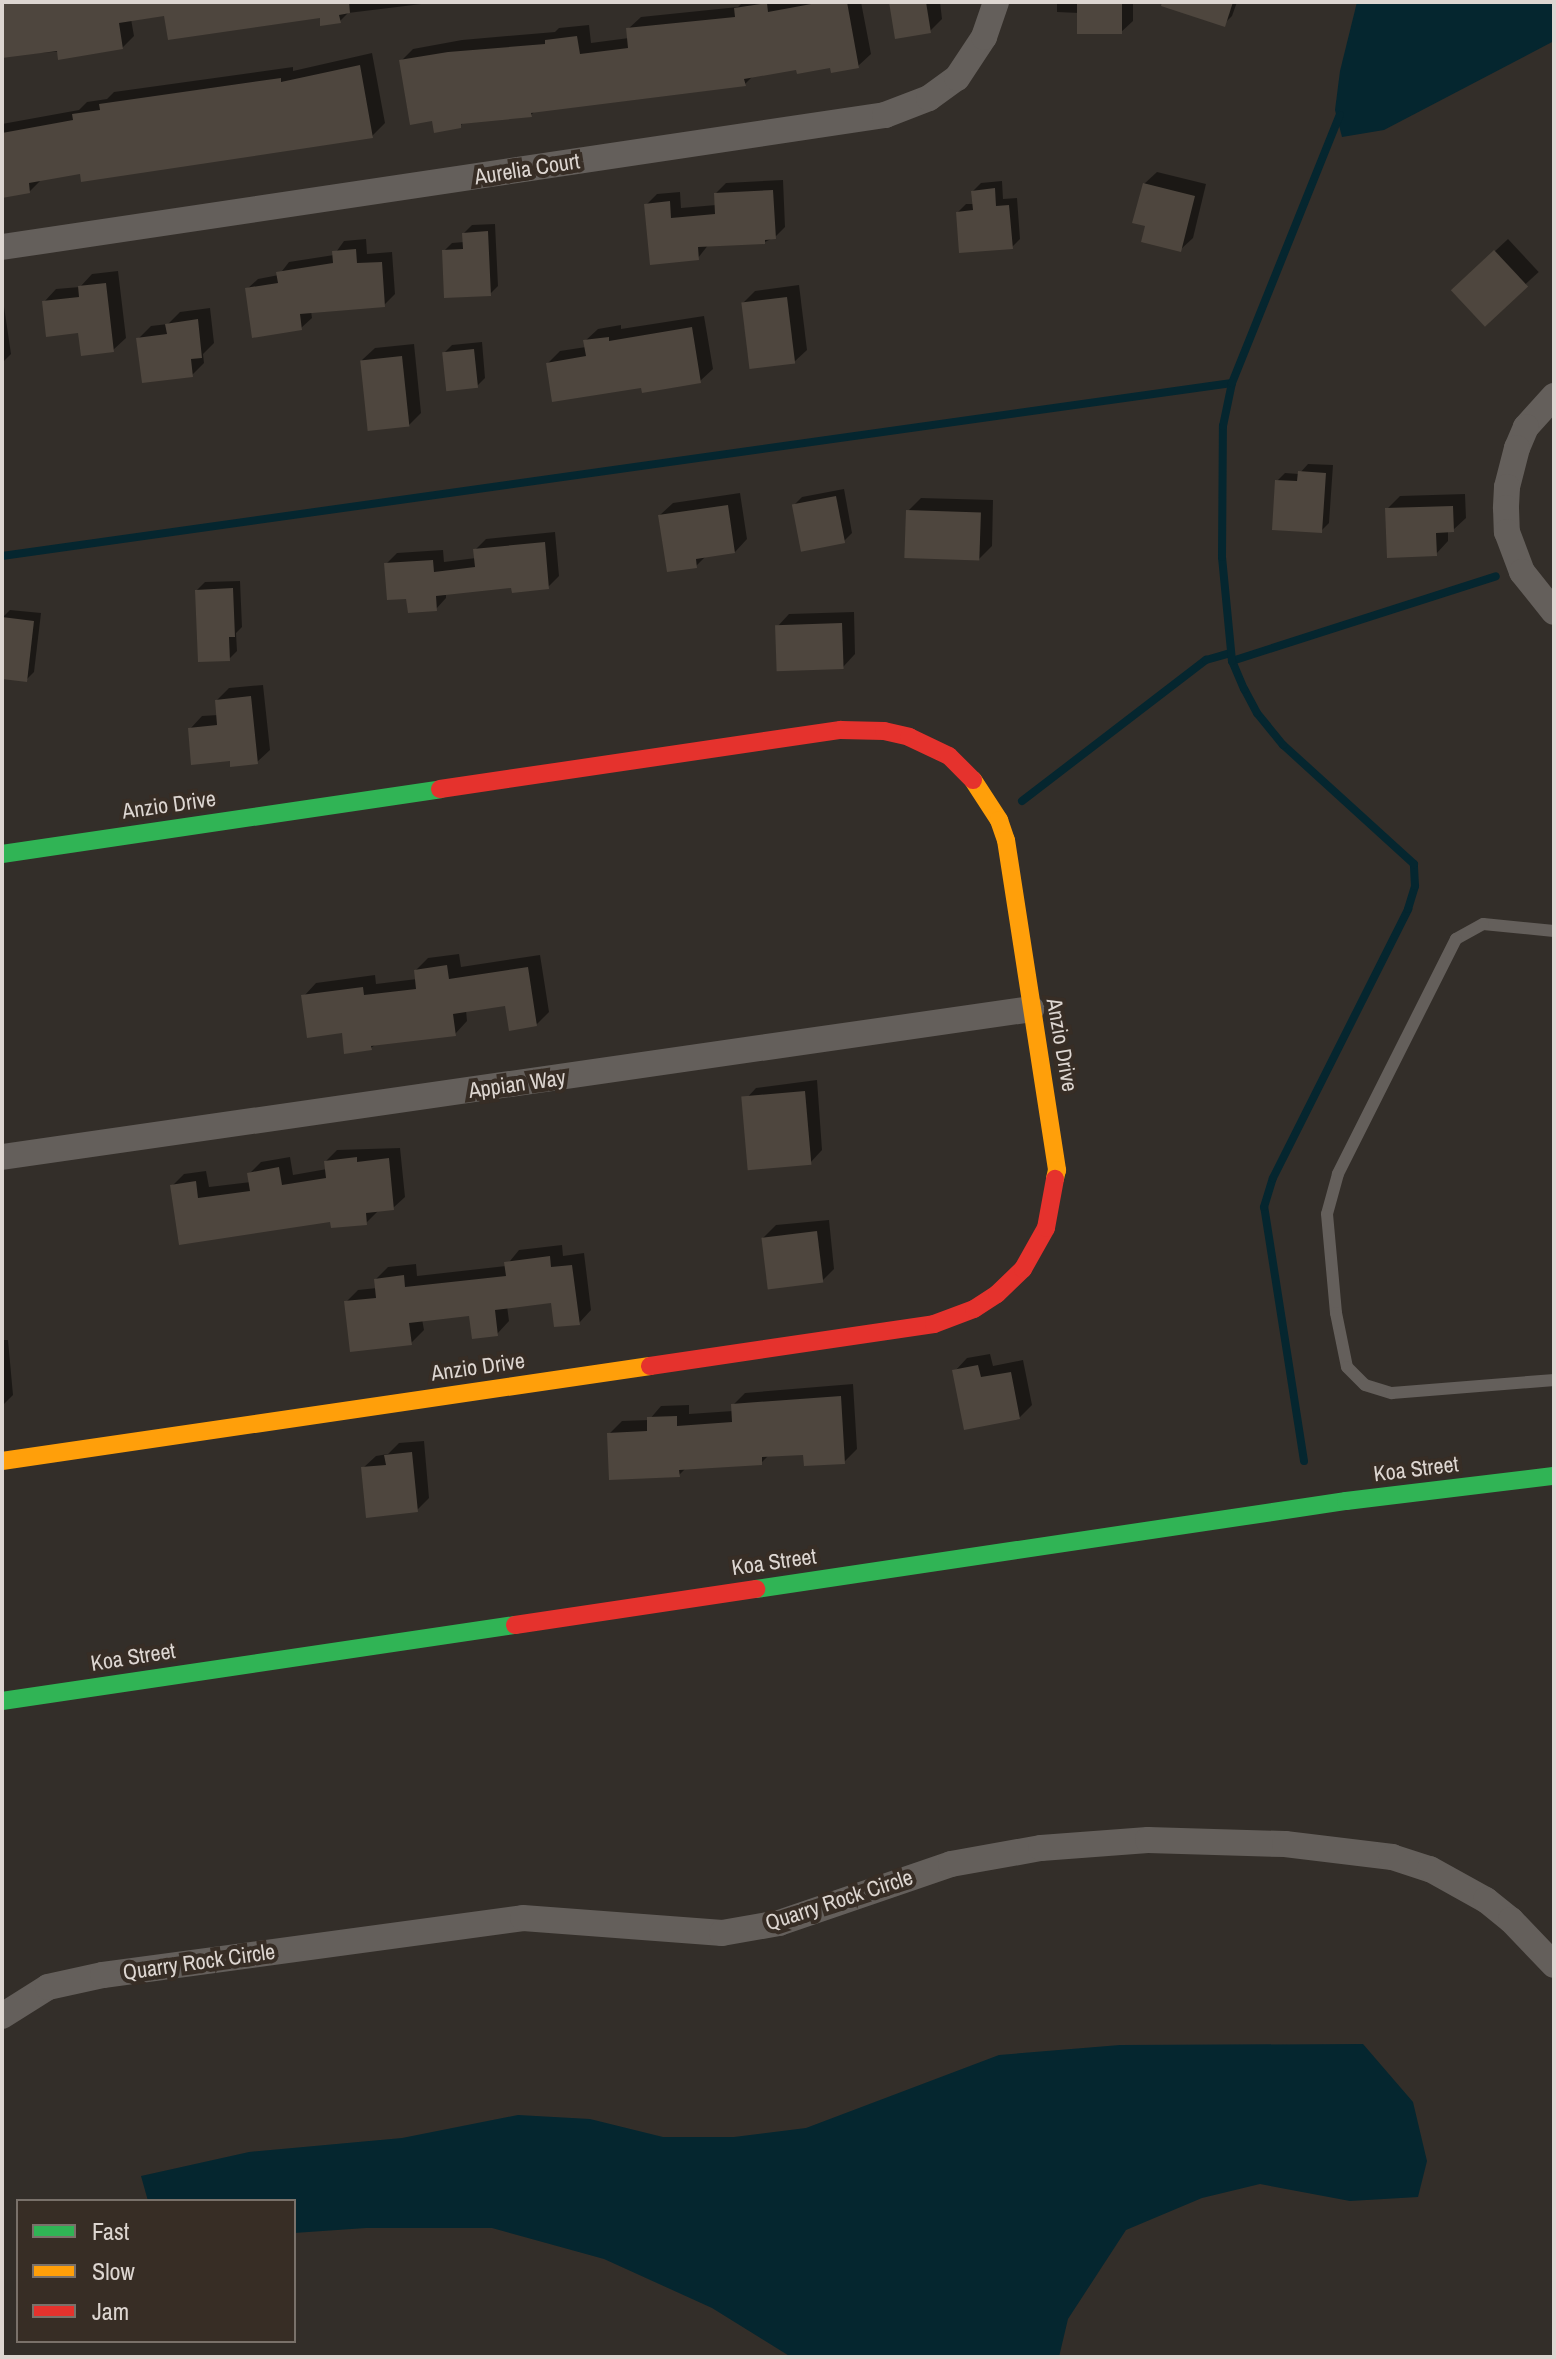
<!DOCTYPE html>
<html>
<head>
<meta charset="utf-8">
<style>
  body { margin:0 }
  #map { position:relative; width:1556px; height:2359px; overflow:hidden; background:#332e29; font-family:"Archivo Narrow",sans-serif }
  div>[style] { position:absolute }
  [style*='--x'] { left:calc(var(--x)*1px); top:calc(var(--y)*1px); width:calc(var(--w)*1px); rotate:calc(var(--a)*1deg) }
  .water>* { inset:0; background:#05262f }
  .shadow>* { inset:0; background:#0007; transform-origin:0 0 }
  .stream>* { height:8px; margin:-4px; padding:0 4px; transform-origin:4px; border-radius:4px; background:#05262f }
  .building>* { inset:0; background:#4e463e; transform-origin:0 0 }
  .lane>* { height:12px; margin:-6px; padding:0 6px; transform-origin:6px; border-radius:6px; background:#645f5b }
  .street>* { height:26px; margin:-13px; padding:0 13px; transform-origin:13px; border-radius:13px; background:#645f5b }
  .fast>* { height:18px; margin:-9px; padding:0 9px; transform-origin:9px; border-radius:9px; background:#30b455 }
  .slow>* { height:18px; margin:-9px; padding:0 9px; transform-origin:9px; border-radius:9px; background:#ff9f0a }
  .jam>* { height:18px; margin:-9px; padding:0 9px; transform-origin:9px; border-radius:9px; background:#e5322d }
  span { translate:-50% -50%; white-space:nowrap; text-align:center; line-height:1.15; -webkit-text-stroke:8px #372d25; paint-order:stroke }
  .street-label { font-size:22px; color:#ddd6d1 }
  .frame { position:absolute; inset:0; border:4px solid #ddd6d1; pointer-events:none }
  .legend { position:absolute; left:16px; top:2199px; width:280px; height:144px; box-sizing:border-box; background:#372d25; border:2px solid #79716a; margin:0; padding:10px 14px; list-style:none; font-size:24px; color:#ddd6d1 }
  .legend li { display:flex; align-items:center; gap:16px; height:40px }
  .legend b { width:40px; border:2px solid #79716a }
</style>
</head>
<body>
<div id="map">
  <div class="water">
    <div style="clip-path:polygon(1357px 2px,1554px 2px,1554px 41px,1384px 130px,1342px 137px,1335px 110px,1340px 71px)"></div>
    <div style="clip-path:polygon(1363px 2044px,1413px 2102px,1427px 2161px,1418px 2197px,1350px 2201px,1260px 2184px,1202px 2198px,1126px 2230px,1068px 2319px,1059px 2357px,791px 2357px,712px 2308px,604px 2259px,492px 2228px,366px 2228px,294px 2233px,294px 2201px,148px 2201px,141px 2176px,249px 2152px,402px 2138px,518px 2115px,590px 2119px,663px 2137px,734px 2137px,806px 2128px,999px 2055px,1120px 2045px)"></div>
  </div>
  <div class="shadow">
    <div style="clip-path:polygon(2px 2px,438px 2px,348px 13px,340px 21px,321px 16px,166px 14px,131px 19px,134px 36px,122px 48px,2px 55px)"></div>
    <div style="clip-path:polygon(743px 2px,861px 2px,871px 54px,858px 66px,798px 68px,753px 76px,745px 84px,535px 111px,531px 115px,464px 122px,460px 126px,434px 119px,401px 61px,413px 49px,462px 40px,555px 32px,559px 28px,589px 25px,591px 43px,629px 38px,628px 29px,641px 17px,738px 7px)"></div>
    <div style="clip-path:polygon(891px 2px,940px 2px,942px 19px,930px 31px)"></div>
    <div style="clip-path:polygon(1057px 2px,1133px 2px,1133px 21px,1120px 33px,1079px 13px,1057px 12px)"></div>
    <div style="clip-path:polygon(1176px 2px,1237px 2px,1232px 16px,1224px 24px)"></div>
    <div style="clip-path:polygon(372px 53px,385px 123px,372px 136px,82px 171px,42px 179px,30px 191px,2px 196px,2px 124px,79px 110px,87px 102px,107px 99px,114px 92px,293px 67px,293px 71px)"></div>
    <div style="clip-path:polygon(1157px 172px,1206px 184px,1193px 238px,1180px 250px,1148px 225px,1144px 184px)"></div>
    <div style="clip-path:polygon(783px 180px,785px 227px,775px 237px,765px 242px,709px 244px,698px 258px,646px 205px,657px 194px,680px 192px,681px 208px,716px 205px,716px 193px,726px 183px)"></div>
    <div style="clip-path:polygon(1002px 181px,1003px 199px,1017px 198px,1020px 239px,1012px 247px,958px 212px,966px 204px,974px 204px,973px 191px,981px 183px)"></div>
    <div style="clip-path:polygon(495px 224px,498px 286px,490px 294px,444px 251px,452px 243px,464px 242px,464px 233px,472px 225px)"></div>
    <div style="clip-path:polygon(366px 239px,367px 254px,392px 252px,395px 294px,384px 305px,311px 311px,312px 318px,301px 328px,247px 289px,258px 279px,279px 275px,289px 262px,334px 255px,344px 241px)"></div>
    <div style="left:1508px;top:239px;width:45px;height:75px;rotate:47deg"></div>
    <div style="clip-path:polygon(118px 271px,126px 338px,113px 350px,80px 331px,44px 302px,56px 289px,80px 287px,92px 274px)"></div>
    <div style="clip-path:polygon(799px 285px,807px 350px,794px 362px,743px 303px,755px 291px)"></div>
    <div style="clip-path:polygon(2px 293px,11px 354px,2px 363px)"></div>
    <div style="clip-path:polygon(210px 308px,214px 343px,203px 354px,204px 363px,192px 375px,138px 339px,151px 326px,168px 324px,180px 312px)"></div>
    <div style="clip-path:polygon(704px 316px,713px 369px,700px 381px,643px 386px,548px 363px,560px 351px,586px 347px,585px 341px,598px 329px,621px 325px,621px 329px)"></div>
    <div style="clip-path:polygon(482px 342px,485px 378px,477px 386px,444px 353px,452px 345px)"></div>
    <div style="clip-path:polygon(414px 344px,421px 413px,408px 426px,362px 360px,375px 348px)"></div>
    <div style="clip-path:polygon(1308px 464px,1333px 465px,1329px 523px,1321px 531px,1277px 481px,1285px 473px,1299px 474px)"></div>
    <div style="clip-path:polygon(844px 489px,852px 533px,844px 541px,794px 505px,802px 497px)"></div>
    <div style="clip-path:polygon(740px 493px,747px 539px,735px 552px,706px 556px,696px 566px,660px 515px,673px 503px)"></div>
    <div style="clip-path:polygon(1465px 494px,1466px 518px,1453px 530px,1448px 531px,1448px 541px,1436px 554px,1387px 509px,1400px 496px)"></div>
    <div style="clip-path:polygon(921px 498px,993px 500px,992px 546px,979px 559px,908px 511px)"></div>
    <div style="clip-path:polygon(555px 532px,559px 576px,548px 587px,513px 586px,446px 593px,446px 598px,436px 609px,408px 597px,387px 563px,397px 553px,443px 550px,444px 562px,476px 558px,475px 550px,486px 539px)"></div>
    <div style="clip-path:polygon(240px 581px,242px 627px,236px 633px,237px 651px,229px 659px,197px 590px,205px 582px)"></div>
    <div style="clip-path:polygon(10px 610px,41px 613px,34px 672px,26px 680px,2px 677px,2px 618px)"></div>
    <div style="clip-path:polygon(854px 612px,855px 654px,843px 667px,777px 627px,789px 614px)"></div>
    <div style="clip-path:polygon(263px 685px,270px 750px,257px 762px,232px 759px,190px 729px,202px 716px,218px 715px,217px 700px,229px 688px)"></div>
    <div style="clip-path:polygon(459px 954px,461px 967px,540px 955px,549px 1012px,537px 1024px,507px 1004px,466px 1010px,467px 1021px,455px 1034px,376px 1044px,371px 1048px,343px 1031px,304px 996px,316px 983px,375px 975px,376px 984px,417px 979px,416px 970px,428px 958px)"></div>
    <div style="clip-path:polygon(817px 1080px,822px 1150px,810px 1163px,744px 1101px,756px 1088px)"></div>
    <div style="clip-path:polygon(400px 1148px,405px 1197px,393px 1208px,378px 1211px,366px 1223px,332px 1219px,180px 1242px,173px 1185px,184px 1174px,206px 1171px,209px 1187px,251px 1182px,249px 1174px,261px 1162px,290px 1157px,293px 1175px,327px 1169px,326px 1161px,337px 1150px)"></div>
    <div style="clip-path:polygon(829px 1220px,834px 1269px,822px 1281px,763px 1238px,776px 1225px)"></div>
    <div style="clip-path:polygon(562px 1245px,563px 1256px,584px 1253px,591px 1310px,579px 1323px,553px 1301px,507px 1306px,509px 1321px,497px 1334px,471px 1314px,422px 1319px,424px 1330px,411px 1343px,346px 1302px,358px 1290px,377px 1288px,376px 1279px,388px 1267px,416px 1264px,417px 1276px,506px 1266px,519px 1250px)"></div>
    <div style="clip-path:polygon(2px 1340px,8px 1340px,13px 1395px,2px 1406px)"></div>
    <div style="clip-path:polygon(990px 1354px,993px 1366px,1023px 1360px,1032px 1405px,1019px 1418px,955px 1371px,967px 1358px)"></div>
    <div style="clip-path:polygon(853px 1384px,857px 1449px,844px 1462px,805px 1453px,770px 1454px,761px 1463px,686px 1468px,679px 1475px,609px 1434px,622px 1421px,649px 1420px,661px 1406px,689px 1405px,689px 1414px,733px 1411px,733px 1405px,745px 1393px)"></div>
    <div style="clip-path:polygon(424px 1441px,429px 1498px,417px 1510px,363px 1468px,376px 1456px,388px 1454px,399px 1443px)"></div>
  </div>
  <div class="stream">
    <div style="--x:2;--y:556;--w:1242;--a:-8.01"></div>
    <div style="--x:1232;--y:661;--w:277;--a:-17.8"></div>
    <div style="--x:1022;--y:801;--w:232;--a:-37.5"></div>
    <div style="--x:1206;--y:660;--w:26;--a:-16"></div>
    <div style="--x:1304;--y:1461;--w:257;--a:-98.9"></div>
    <div style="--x:1264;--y:1207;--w:30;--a:-73"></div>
    <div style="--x:1273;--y:1178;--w:301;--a:-63.3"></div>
    <div style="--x:1408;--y:909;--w:24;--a:-73"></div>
    <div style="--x:1415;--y:886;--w:22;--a:-93"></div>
    <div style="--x:1414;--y:864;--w:177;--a:-137.7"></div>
    <div style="--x:1283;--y:745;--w:41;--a:-129.1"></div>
    <div style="--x:1257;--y:713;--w:27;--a:-118"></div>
    <div style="--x:1244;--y:689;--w:30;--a:-113"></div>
    <div style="--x:1232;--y:661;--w:104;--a:-95.5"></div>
    <div style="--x:1222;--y:557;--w:131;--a:-89.6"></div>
    <div style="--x:1223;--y:426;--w:44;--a:-78.2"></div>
    <div style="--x:1232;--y:383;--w:289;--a:-68.1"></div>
  </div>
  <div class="building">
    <div style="clip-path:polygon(2px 2px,349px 2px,350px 13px,339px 15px,341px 23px,320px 26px,320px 18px,168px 40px,164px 16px,119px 23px,123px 49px,58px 60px,57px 51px,2px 58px)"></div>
    <div style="clip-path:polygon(822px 2px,847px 2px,859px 68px,831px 73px,830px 68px,797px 74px,796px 70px,744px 79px,746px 86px,531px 113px,532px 117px,461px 124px,461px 128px,434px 133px,432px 121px,410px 125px,399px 60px,448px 52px,545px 44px,545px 40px,577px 36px,580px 54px,628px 48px,626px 28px,735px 17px,734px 8px,767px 3px,768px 12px)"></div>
    <div style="clip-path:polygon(889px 2px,926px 2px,931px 33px,895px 39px)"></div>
    <div style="left:1077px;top:2px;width:45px;height:32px"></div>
    <div style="clip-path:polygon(1162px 2px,1233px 2px,1225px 27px,1161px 6px)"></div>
    <div style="clip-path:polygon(360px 65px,373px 138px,81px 182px,80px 174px,29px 183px,30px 193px,2px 198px,2px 133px,73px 120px,72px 114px,100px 110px,99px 104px,281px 78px,281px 82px)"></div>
    <div style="clip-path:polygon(1143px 183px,1195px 196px,1181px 252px,1141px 242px,1145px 226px,1132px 223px)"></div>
    <div style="clip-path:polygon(995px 188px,996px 206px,1009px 205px,1013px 249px,959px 253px,956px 212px,973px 210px,971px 191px)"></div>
    <div style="clip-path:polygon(773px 190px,776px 239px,765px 240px,765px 244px,698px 247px,699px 260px,650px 265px,644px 204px,670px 201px,671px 218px,715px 214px,714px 193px)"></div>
    <div style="clip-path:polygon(488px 231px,491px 296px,444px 298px,442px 250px,463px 249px,462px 233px)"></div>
    <div style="clip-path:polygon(356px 249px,357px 263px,382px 262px,385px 307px,300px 314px,302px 330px,252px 338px,245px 288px,278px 283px,276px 272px,333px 263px,332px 251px)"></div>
    <div style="left:1494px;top:250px;width:50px;height:59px;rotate:47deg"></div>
    <div style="clip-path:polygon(106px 283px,114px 352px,81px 356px,78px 333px,46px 337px,42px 301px,79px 297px,78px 286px)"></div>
    <div style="left:787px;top:297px;width:67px;height:46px;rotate:83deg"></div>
    <div style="clip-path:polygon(198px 319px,202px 358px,191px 359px,193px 377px,142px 383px,136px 338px,167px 334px,165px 324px)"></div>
    <div style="clip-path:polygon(692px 327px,701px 383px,642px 393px,641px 388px,552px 402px,546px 363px,586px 356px,583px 340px,609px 337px,609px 341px)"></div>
    <div style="left:474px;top:349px;width:39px;height:32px;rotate:84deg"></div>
    <div style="left:402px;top:356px;width:71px;height:42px;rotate:84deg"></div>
    <div style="clip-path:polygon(1298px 471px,1326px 473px,1322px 533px,1272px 530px,1275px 480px,1297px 481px)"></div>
    <div style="left:836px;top:496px;width:48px;height:45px;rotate:79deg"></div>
    <div style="clip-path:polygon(728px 505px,735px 553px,696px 559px,697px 568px,667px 572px,658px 515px)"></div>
    <div style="clip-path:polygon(1453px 506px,1454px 532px,1436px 533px,1437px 556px,1387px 558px,1385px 508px)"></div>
    <div style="left:906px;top:510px;width:75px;height:48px;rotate:2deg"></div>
    <div style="clip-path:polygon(545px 542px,549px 589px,512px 593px,511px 588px,436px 596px,437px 611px,408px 613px,406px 599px,387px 600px,384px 563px,433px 560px,434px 572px,475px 567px,473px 549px)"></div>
    <div style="clip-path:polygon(233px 588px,235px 637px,229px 637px,230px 661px,198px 662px,195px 590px)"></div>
    <div style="clip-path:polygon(2px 617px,34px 621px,27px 682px,2px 679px)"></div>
    <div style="left:842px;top:623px;width:46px;height:67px;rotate:88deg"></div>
    <div style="clip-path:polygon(251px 696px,258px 764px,230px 767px,230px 761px,191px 765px,188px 728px,217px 725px,215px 700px)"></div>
    <div style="clip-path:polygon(447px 965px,449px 979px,528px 967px,537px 1026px,509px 1031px,505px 1006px,453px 1014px,456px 1036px,371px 1046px,372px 1050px,344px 1054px,342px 1033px,307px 1038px,301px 995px,363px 987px,364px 995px,416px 989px,414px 970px)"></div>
    <div style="left:805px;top:1091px;width:74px;height:64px;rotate:85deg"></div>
    <div style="clip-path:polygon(357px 1157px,357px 1162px,389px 1158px,394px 1210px,366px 1213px,367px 1225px,331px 1228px,330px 1222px,179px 1245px,170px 1185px,196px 1181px,198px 1198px,250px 1191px,247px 1173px,279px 1167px,282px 1185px,326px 1178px,324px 1161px)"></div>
    <div style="left:817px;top:1231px;width:52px;height:56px;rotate:83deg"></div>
    <div style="clip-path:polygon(550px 1256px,551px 1267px,572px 1265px,580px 1325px,554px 1327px,551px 1303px,495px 1310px,498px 1336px,472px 1339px,469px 1316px,409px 1323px,412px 1345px,350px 1352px,344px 1301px,376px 1298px,374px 1279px,404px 1275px,405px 1287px,506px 1276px,504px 1262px)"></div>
    <div style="clip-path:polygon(978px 1365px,981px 1377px,1011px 1372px,1020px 1419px,964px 1430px,952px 1370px)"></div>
    <div style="clip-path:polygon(841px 1396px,845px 1464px,804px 1466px,803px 1455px,762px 1457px,762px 1465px,679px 1470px,680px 1477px,609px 1480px,607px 1433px,647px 1431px,647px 1417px,677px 1416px,677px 1426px,732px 1422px,731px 1404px)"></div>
    <div style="clip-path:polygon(412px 1452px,418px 1512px,366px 1518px,361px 1467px,386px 1465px,384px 1455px)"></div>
  </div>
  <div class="lane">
    <div style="--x:1554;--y:931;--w:71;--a:-174.4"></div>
    <div style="--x:1483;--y:924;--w:31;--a:151"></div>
    <div style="--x:1456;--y:939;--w:263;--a:116.7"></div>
    <div style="--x:1338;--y:1174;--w:41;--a:105.4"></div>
    <div style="--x:1327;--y:1214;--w:99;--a:84.8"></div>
    <div style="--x:1336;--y:1313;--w:55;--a:78.5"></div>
    <div style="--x:1347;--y:1367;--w:25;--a:45"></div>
    <div style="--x:1365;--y:1385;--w:28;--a:17"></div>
    <div style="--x:1392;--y:1393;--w:163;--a:-4.6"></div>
  </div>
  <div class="street">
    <div style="--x:2;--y:247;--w:893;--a:-8.5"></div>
    <div style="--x:885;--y:115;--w:47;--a:-21.1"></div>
    <div style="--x:929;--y:98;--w:34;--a:-36"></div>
    <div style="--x:957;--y:78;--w:49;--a:-56.6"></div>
    <div style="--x:984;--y:37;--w:37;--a:-71"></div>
    <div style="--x:1554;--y:396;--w:42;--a:132.1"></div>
    <div style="--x:1526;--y:427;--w:23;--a:113"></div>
    <div style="--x:1517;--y:448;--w:40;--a:104.4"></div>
    <div style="--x:1507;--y:487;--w:21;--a:93"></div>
    <div style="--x:1506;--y:508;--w:24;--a:88"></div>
    <div style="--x:1507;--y:532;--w:43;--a:69.4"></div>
    <div style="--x:1522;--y:572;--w:51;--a:51.3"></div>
    <div style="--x:2;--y:1157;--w:1040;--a:-8.18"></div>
    <div style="--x:2;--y:2016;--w:54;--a:-32.2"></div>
    <div style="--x:48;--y:1987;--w:56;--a:-12.3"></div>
    <div style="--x:103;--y:1975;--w:424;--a:-7.7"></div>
    <div style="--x:523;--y:1918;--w:200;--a:4.3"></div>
    <div style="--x:722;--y:1933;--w:58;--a:-10"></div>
    <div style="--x:779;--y:1923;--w:182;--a:-18.9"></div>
    <div style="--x:951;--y:1864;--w:91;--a:-10.1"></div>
    <div style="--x:1041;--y:1848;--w:107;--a:-4.3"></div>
    <div style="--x:1148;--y:1840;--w:137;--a:1.7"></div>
    <div style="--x:1285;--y:1844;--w:108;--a:6.9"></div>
    <div style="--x:1392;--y:1857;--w:40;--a:18"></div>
    <div style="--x:1430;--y:1869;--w:64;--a:29"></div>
    <div style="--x:1486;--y:1900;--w:32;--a:39"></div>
    <div style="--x:1511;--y:1920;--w:62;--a:46.3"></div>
  </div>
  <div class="fast">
    <div style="--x:2;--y:854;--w:443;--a:-8.4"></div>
    <div style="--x:756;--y:1589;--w:597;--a:-8.48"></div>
    <div style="--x:1346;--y:1501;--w:209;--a:-6.9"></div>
    <div style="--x:2;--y:1701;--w:519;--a:-8.43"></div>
  </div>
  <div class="slow">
    <div style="--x:973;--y:780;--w:48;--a:57"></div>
    <div style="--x:999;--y:820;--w:21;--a:71"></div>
    <div style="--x:1006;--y:840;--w:334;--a:81.2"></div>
    <div style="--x:1057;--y:1170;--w:9;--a:103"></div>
    <div style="--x:2;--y:1461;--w:655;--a:-8.34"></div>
  </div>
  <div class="jam">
    <div style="--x:440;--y:789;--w:405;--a:-8.4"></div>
    <div style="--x:841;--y:730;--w:43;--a:1.3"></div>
    <div style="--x:884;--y:731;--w:26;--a:13"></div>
    <div style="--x:909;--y:737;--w:44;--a:25.4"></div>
    <div style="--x:949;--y:756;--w:34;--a:45"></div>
    <div style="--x:650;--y:1366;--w:287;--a:-8.4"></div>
    <div style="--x:934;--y:1324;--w:43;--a:-20.6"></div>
    <div style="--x:974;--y:1309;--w:27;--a:-33"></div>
    <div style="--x:997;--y:1294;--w:36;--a:-44"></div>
    <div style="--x:1023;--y:1269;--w:47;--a:-60.7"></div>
    <div style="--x:1046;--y:1228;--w:50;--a:-79.6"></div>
    <div style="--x:515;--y:1625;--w:244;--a:-8.5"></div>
  </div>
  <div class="street-label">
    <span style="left:527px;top:169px;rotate:-9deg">Aurelia Court</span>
    <span style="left:169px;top:805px;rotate:-8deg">Anzio Drive</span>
    <span style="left:1062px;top:1045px;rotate:80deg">Anzio Drive</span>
    <span style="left:517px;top:1084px;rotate:-8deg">Appian Way</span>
    <span style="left:478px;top:1367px;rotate:-8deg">Anzio Drive</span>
    <span style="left:1416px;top:1469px;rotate:-7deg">Koa Street</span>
    <span style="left:774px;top:1562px;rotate:-8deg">Koa Street</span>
    <span style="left:133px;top:1657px;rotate:-9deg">Koa Street</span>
    <span style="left:839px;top:1900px;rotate:-18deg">Quarry Rock Circle</span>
    <span style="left:199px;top:1962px;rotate:-8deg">Quarry Rock Circle</span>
  </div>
  <div class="frame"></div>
  <ul class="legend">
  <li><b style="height:10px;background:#30b455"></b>Fast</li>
  <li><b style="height:10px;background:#ff9f0a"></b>Slow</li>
  <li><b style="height:10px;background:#e5322d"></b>Jam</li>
  </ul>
</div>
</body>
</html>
